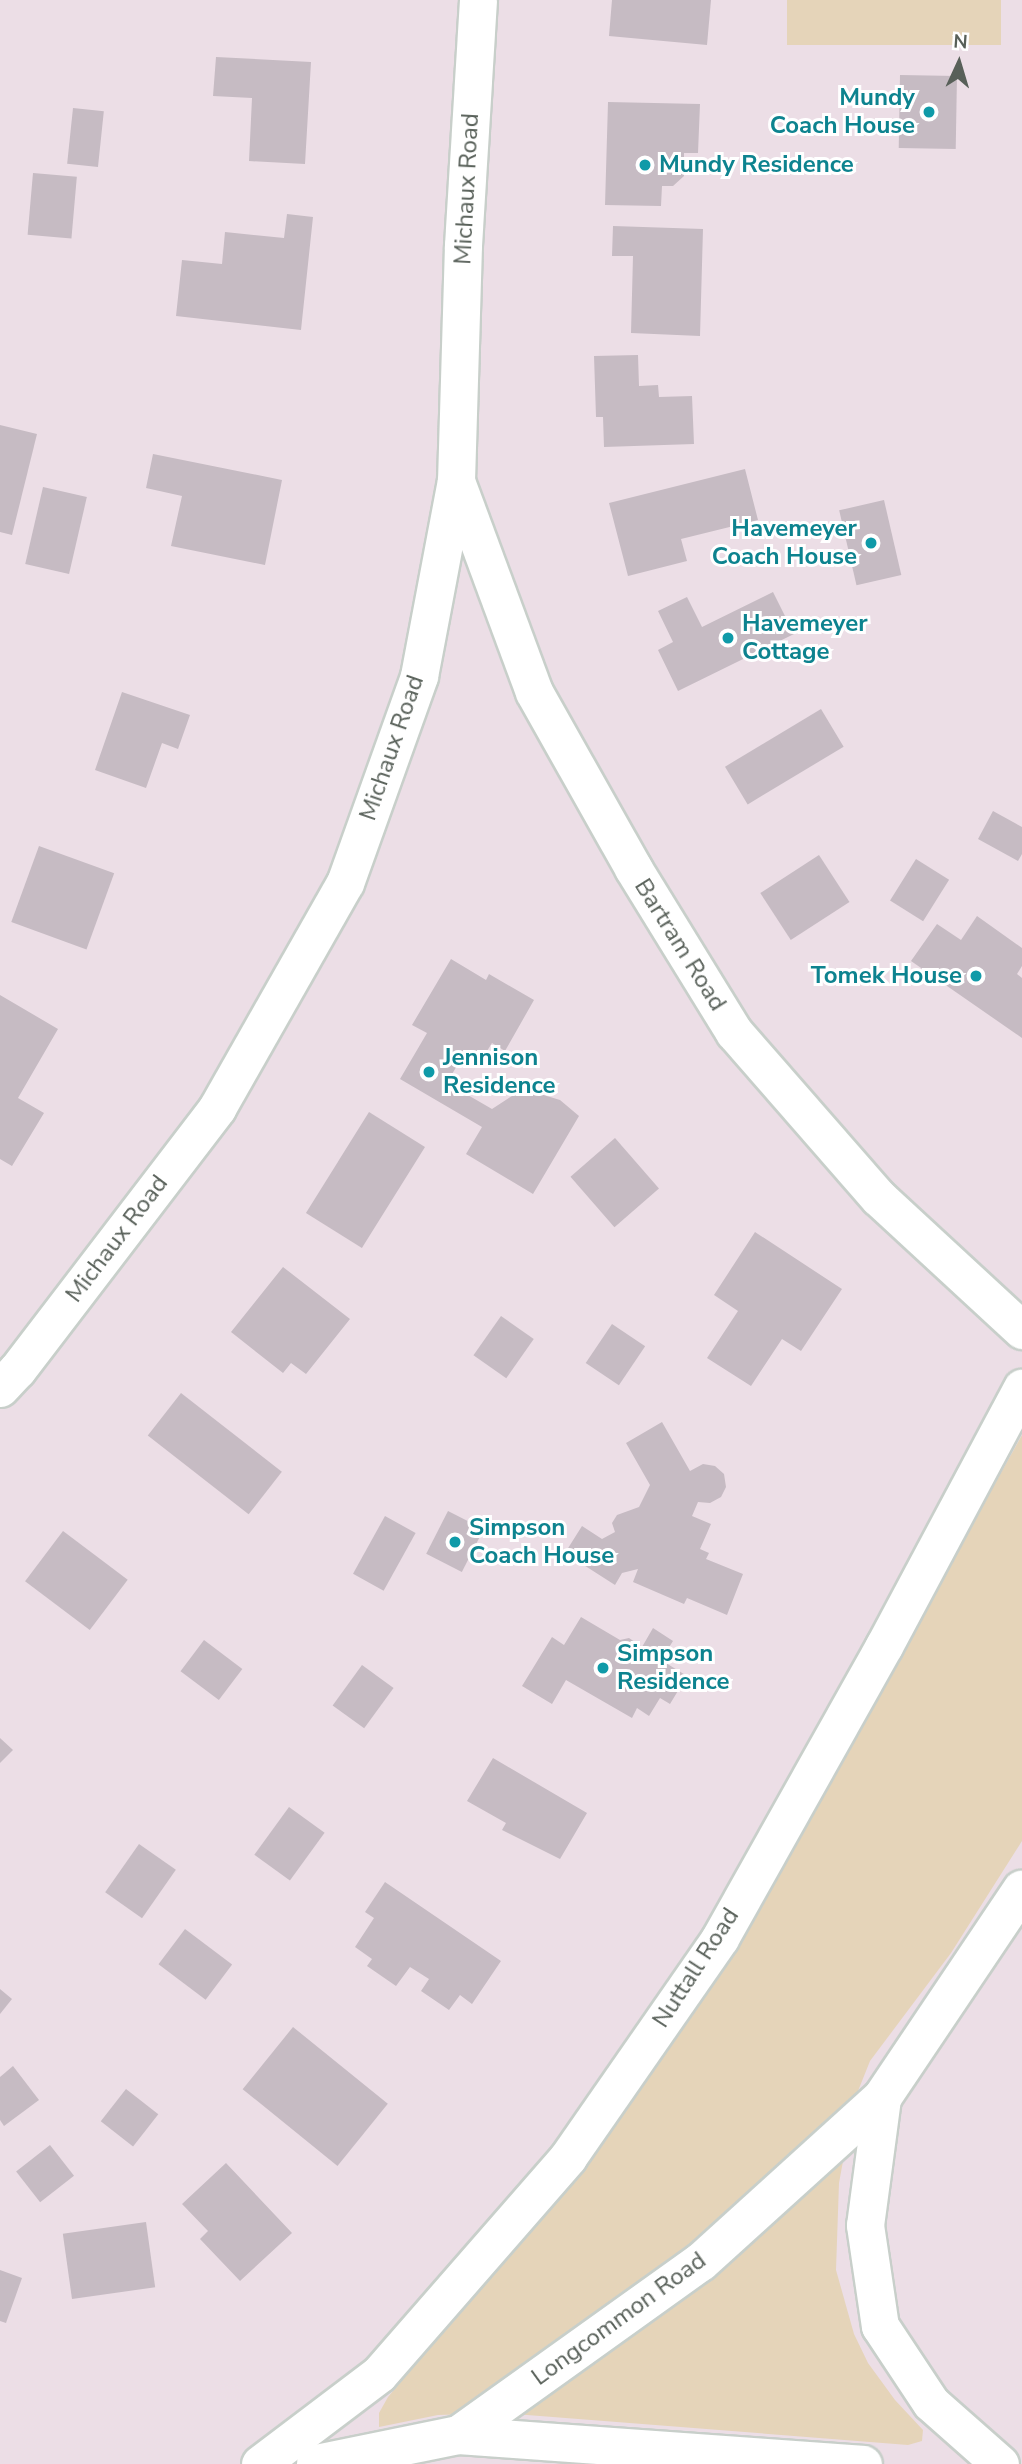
<!DOCTYPE html>
<html>
<head>
<meta charset="utf-8">
<style>
  body { margin:0 }
  #map { position:relative; width:1022px; height:2464px; overflow:hidden; background:#ecdee6; font-family:"Nunito Sans",sans-serif }
  div>[style] { position:absolute }
  [style*='--x'] { left:calc(var(--x)*1px); top:calc(var(--y)*1px); width:calc(var(--w)*1px); rotate:calc(var(--a)*1deg) }
  .green>* { inset:0; background:#e5d4b9; transform-origin:0 0 }
  .building>* { inset:0; background:#c6bbc3; transform-origin:0 0 }
  .roads { filter:drop-shadow(2px 0 #c8cfca) drop-shadow(-2px 0 #c8cfca) drop-shadow(0 2px #c8cfca) drop-shadow(0 -2px #c8cfca) }
  .street>* { height:37px; margin:-18.5px; padding:0 18.5px; transform-origin:18.5px; border-radius:18.5px; background:#fff }
  .secondary>* { height:38px; margin:-19px; padding:0 19px; transform-origin:19px; border-radius:19px; background:#fff }
  .dots>* { width:19px; height:19px; translate:-50% -50%; box-sizing:border-box; border:4px solid #fff; border-radius:50% }
  span { translate:-50% -50%; white-space:nowrap; text-align:center; line-height:1.15; -webkit-text-stroke:6px #fff; paint-order:stroke }
  .culture-label { font-size:24px; color:#0d838f; font-weight:700 }
  .right { translate:-100% -50%; text-align:right }
  .left { translate:0 -50%; text-align:left }
  .street-label { font-size:24px; color:#586059 }
  .north { position:absolute; left:924px; top:28px; width:70px; height:70px; -webkit-text-stroke:5px #fff; paint-order:stroke; rotate:4deg; font-size:19px; font-weight:700; line-height:28px; text-align:center; color:#586059 }
  .north::after { content:''; display:block; margin:auto; width:24px; height:32px; background:#586059; clip-path:polygon(50% 0,100% 100%,50% 72%,0 100%) }
</style>
</head>
<body>
<div id="map">
  <div class="green">
    <div style="left:787px;top:0;width:214px;height:45px"></div>
    <div style="clip-path:polygon(1022px 1435px,1022px 1841px,951px 1953px,870px 2061px,854px 2101px,839px 2183px,836px 2270px,854px 2334px,868px 2363px,895px 2400px,923px 2430px,922px 2441px,908px 2445px,503px 2413px,438px 2415px,379px 2427px,379px 2413px,388px 2397px,532px 2228px,609px 2129px,737px 1939px,801px 1832px)"></div>
  </div>
  <div class="building">
    <div style="clip-path:polygon(612px 0,711px 0,707px 45px,609px 36px)"></div>
    <div style="clip-path:polygon(216px 57px,311px 62px,305px 164px,249px 161px,252px 98px,213px 96px)"></div>
    <div style="left:900px;top:75px;width:57px;height:73px;rotate:1deg"></div>
    <div style="clip-path:polygon(608px 102px,700px 104px,698px 153px,684px 153px,684px 176px,673px 186px,662px 186px,661px 206px,605px 205px)"></div>
    <div style="left:73px;top:108px;width:31px;height:56px;rotate:6deg"></div>
    <div style="left:33px;top:173px;width:44px;height:62px;rotate:5deg"></div>
    <div style="clip-path:polygon(287px 214px,313px 217px,301px 330px,176px 316px,182px 260px,222px 264px,225px 232px,284px 238px)"></div>
    <div style="clip-path:polygon(613px 226px,703px 229px,700px 336px,631px 333px,633px 256px,612px 256px)"></div>
    <div style="clip-path:polygon(638px 355px,639px 386px,658px 385px,659px 397px,692px 396px,694px 444px,604px 447px,603px 417px,596px 417px,594px 356px)"></div>
    <div style="clip-path:polygon(0 425px,37px 434px,12px 535px,0 532px)"></div>
    <div style="clip-path:polygon(153px 454px,282px 480px,265px 565px,171px 546px,182px 496px,146px 488px)"></div>
    <div style="clip-path:polygon(745px 469px,758px 520px,681px 539px,687px 561px,628px 576px,609px 503px)"></div>
    <div style="left:43px;top:487px;width:45px;height:79px;rotate:13deg"></div>
    <div style="left:884px;top:500px;width:77px;height:46px;rotate:77deg"></div>
    <div style="clip-path:polygon(773px 592px,794px 634px,678px 691px,658px 650px,673px 642px,658px 611px,687px 597px,702px 627px)"></div>
    <div style="clip-path:polygon(122px 692px,190px 715px,178px 749px,162px 743px,146px 788px,95px 770px)"></div>
    <div style="left:821px;top:709px;width:44px;height:112px;rotate:59deg"></div>
    <div style="clip-path:polygon(993px 811px,1022px 827px,1022px 854px,1018px 861px,978px 839px)"></div>
    <div style="left:39px;top:846px;width:80px;height:81px;rotate:20deg"></div>
    <div style="left:819px;top:855px;width:56px;height:70px;rotate:57deg"></div>
    <div style="left:916px;top:859px;width:39px;height:49px;rotate:32deg"></div>
    <div style="clip-path:polygon(977px 916px,1022px 948px,1022px 966px,1017px 974px,1022px 978px,1022px 1038px,911px 961px,937px 924px,961px 940px)"></div>
    <div style="clip-path:polygon(451px 959px,486px 980px,489px 974px,534px 1000px,505px 1051px,492px 1043px,479px 1064px,463px 1055px,447px 1083px,492px 1109px,512px 1096px,537px 1093px,560px 1100px,579px 1116px,533px 1194px,466px 1154px,482px 1127px,400px 1079px,427px 1033px,412px 1025px)"></div>
    <div style="clip-path:polygon(0 995px,58px 1029px,18px 1098px,44px 1113px,12px 1166px,0 1159px)"></div>
    <div style="left:369px;top:1112px;width:66px;height:119px;rotate:32deg"></div>
    <div style="left:615px;top:1138px;width:67px;height:59px;rotate:49deg"></div>
    <div style="clip-path:polygon(755px 1232px,842px 1289px,801px 1351px,782px 1339px,751px 1386px,707px 1358px,738px 1311px,714px 1295px)"></div>
    <div style="clip-path:polygon(283px 1267px,350px 1319px,306px 1374px,291px 1363px,283px 1373px,231px 1332px)"></div>
    <div style="left:501px;top:1316px;width:40px;height:48px;rotate:35deg"></div>
    <div style="left:612px;top:1324px;width:40px;height:47px;rotate:34deg"></div>
    <div style="left:181px;top:1393px;width:128px;height:54px;rotate:38deg"></div>
    <div style="clip-path:polygon(662px 1422px,690px 1471px,703px 1464px,715px 1466px,724px 1474px,726px 1487px,721px 1497px,710px 1503px,698px 1502px,692px 1516px,711px 1524px,700px 1549px,709px 1553px,706px 1559px,743px 1574px,727px 1615px,687px 1598px,684px 1604px,633px 1582px,638px 1569px,622px 1573px,615px 1585px,565px 1553px,582px 1526px,602px 1539px,615px 1532px,612px 1523px,617px 1515px,639px 1507px,650px 1485px,626px 1443px)"></div>
    <div style="left:448px;top:1511px;width:40px;height:48px;rotate:27deg"></div>
    <div style="left:385px;top:1516px;width:35px;height:66px;rotate:29deg"></div>
    <div style="left:63px;top:1531px;width:81px;height:63px;rotate:37deg"></div>
    <div style="clip-path:polygon(581px 1617px,620px 1640px,629px 1638px,642px 1647px,653px 1628px,673px 1641px,661px 1660px,687px 1676px,670px 1704px,660px 1698px,649px 1716px,637px 1708px,632px 1718px,566px 1680px,552px 1704px,522px 1686px,552px 1637px,564px 1645px)"></div>
    <div style="left:204px;top:1640px;width:48px;height:39px;rotate:37deg"></div>
    <div style="left:362px;top:1665px;width:39px;height:50px;rotate:36deg"></div>
    <div style="clip-path:polygon(0 1738px,13px 1750px,0 1763px)"></div>
    <div style="clip-path:polygon(493px 1758px,587px 1813px,560px 1859px,502px 1830px,506px 1823px,467px 1801px)"></div>
    <div style="left:289px;top:1807px;width:44px;height:59px;rotate:36deg"></div>
    <div style="left:139px;top:1844px;width:45px;height:59px;rotate:35deg"></div>
    <div style="clip-path:polygon(385px 1882px,501px 1961px,472px 2004px,460px 1995px,449px 2010px,421px 1991px,429px 1979px,410px 1967px,396px 1986px,367px 1966px,372px 1959px,355px 1947px,374px 1918px,365px 1912px)"></div>
    <div style="left:185px;top:1929px;width:59px;height:44px;rotate:37deg"></div>
    <div style="clip-path:polygon(0 1989px,12px 1999px,0 2014px)"></div>
    <div style="left:293px;top:2027px;width:122px;height:80px;rotate:39deg"></div>
    <div style="clip-path:polygon(13px 2066px,39px 2100px,4px 2126px,0 2120px,0 2077px)"></div>
    <div style="left:126px;top:2089px;width:41px;height:41px;rotate:38deg"></div>
    <div style="left:50px;top:2145px;width:39px;height:43px;rotate:52deg"></div>
    <div style="clip-path:polygon(226px 2163px,292px 2233px,240px 2281px,200px 2239px,208px 2231px,182px 2204px)"></div>
    <div style="left:146px;top:2222px;width:66px;height:84px;rotate:82deg"></div>
    <div style="clip-path:polygon(0 2270px,22px 2278px,6px 2323px,0 2321px)"></div>
  </div>
  <div class="roads">
    <div class="street">
      <div style="--x:456;--y:481;--w:225;--a:69.7"></div>
      <div style="--x:534;--y:692;--w:202;--a:60.6"></div>
      <div style="--x:633;--y:868;--w:193;--a:58.4"></div>
      <div style="--x:734;--y:1032;--w:220;--a:48.9"></div>
      <div style="--x:879;--y:1198;--w:195;--a:42.7"></div>
      <div style="--x:0;--y:1388;--w:25;--a:-47"></div>
      <div style="--x:17;--y:1370;--w:330;--a:-52.6"></div>
      <div style="--x:217;--y:1108;--w:259;--a:-60.4"></div>
      <div style="--x:345;--y:883;--w:220;--a:-70.3"></div>
      <div style="--x:419;--y:676;--w:198;--a:-79.3"></div>
      <div style="--x:456;--y:481;--w:236;--a:-88.3"></div>
      <div style="--x:463;--y:245;--w:245;--a:-86.5"></div>
      <div style="--x:882;--y:2098;--w:128;--a:97.6"></div>
      <div style="--x:865;--y:2225;--w:102;--a:81.6"></div>
      <div style="--x:880;--y:2326;--w:92;--a:56.5"></div>
      <div style="--x:931;--y:2403;--w:92;--a:41.5"></div>
      <div style="--x:459;--y:2435;--w:405;--a:4.1"></div>
      <div style="--x:260;--y:2464;--w:149;--a:-37.1"></div>
      <div style="--x:379;--y:2374;--w:288;--a:-48.9"></div>
      <div style="--x:568;--y:2157;--w:267;--a:-55.2"></div>
      <div style="--x:720;--y:1938;--w:335;--a:-60.7"></div>
      <div style="--x:884;--y:1646;--w:293;--a:-61.9"></div>
    </div>
    <div class="secondary">
      <div style="--x:316;--y:2464;--w:146;--a:-11.5"></div>
      <div style="--x:459;--y:2435;--w:297;--a:-35.6"></div>
      <div style="--x:701;--y:2262;--w:244;--a:-42.2"></div>
      <div style="--x:882;--y:2098;--w:251;--a:-56.1"></div>
    </div>
  </div>
  <div class="dots">
    <div style="left:929px;top:112px;background:#0f9aa8"></div>
    <div style="left:645px;top:165px;background:#0f9aa8"></div>
    <div style="left:871px;top:543px;background:#0f9aa8"></div>
    <div style="left:728px;top:638px;background:#0f9aa8"></div>
    <div style="left:976px;top:976px;background:#0f9aa8"></div>
    <div style="left:429px;top:1072px;background:#0f9aa8"></div>
    <div style="left:455px;top:1542px;background:#0f9aa8"></div>
    <div style="left:603px;top:1668px;background:#0f9aa8"></div>
  </div>
  <div class="culture-label">
    <span class="right" style="left:915px;top:112px">Mundy<br>Coach House</span>
    <span class="left" style="left:659px;top:165px">Mundy Residence</span>
    <span class="right" style="left:857px;top:543px">Havemeyer<br>Coach House</span>
    <span class="left" style="left:742px;top:638px">Havemeyer<br>Cottage</span>
    <span class="right" style="left:962px;top:976px">Tomek House</span>
    <span class="left" style="left:443px;top:1072px">Jennison<br>Residence</span>
    <span class="left" style="left:469px;top:1542px">Simpson<br>Coach House</span>
    <span class="left" style="left:617px;top:1668px">Simpson<br>Residence</span>
  </div>
  <div class="street-label">
    <span style="left:467px;top:189px;rotate:-87deg">Michaux Road</span>
    <span style="left:392px;top:748px;rotate:-71deg">Michaux Road</span>
    <span style="left:680px;top:945px;rotate:58deg">Bartram Road</span>
    <span style="left:117px;top:1239px;rotate:-53deg">Michaux Road</span>
    <span style="left:696px;top:1968px;rotate:-57deg">Nuttall Road</span>
    <span style="left:619px;top:2319px;rotate:-36deg">Longcommon Road</span>
  </div>
  <div class="north">N</div>
</div>
</body>
</html>
